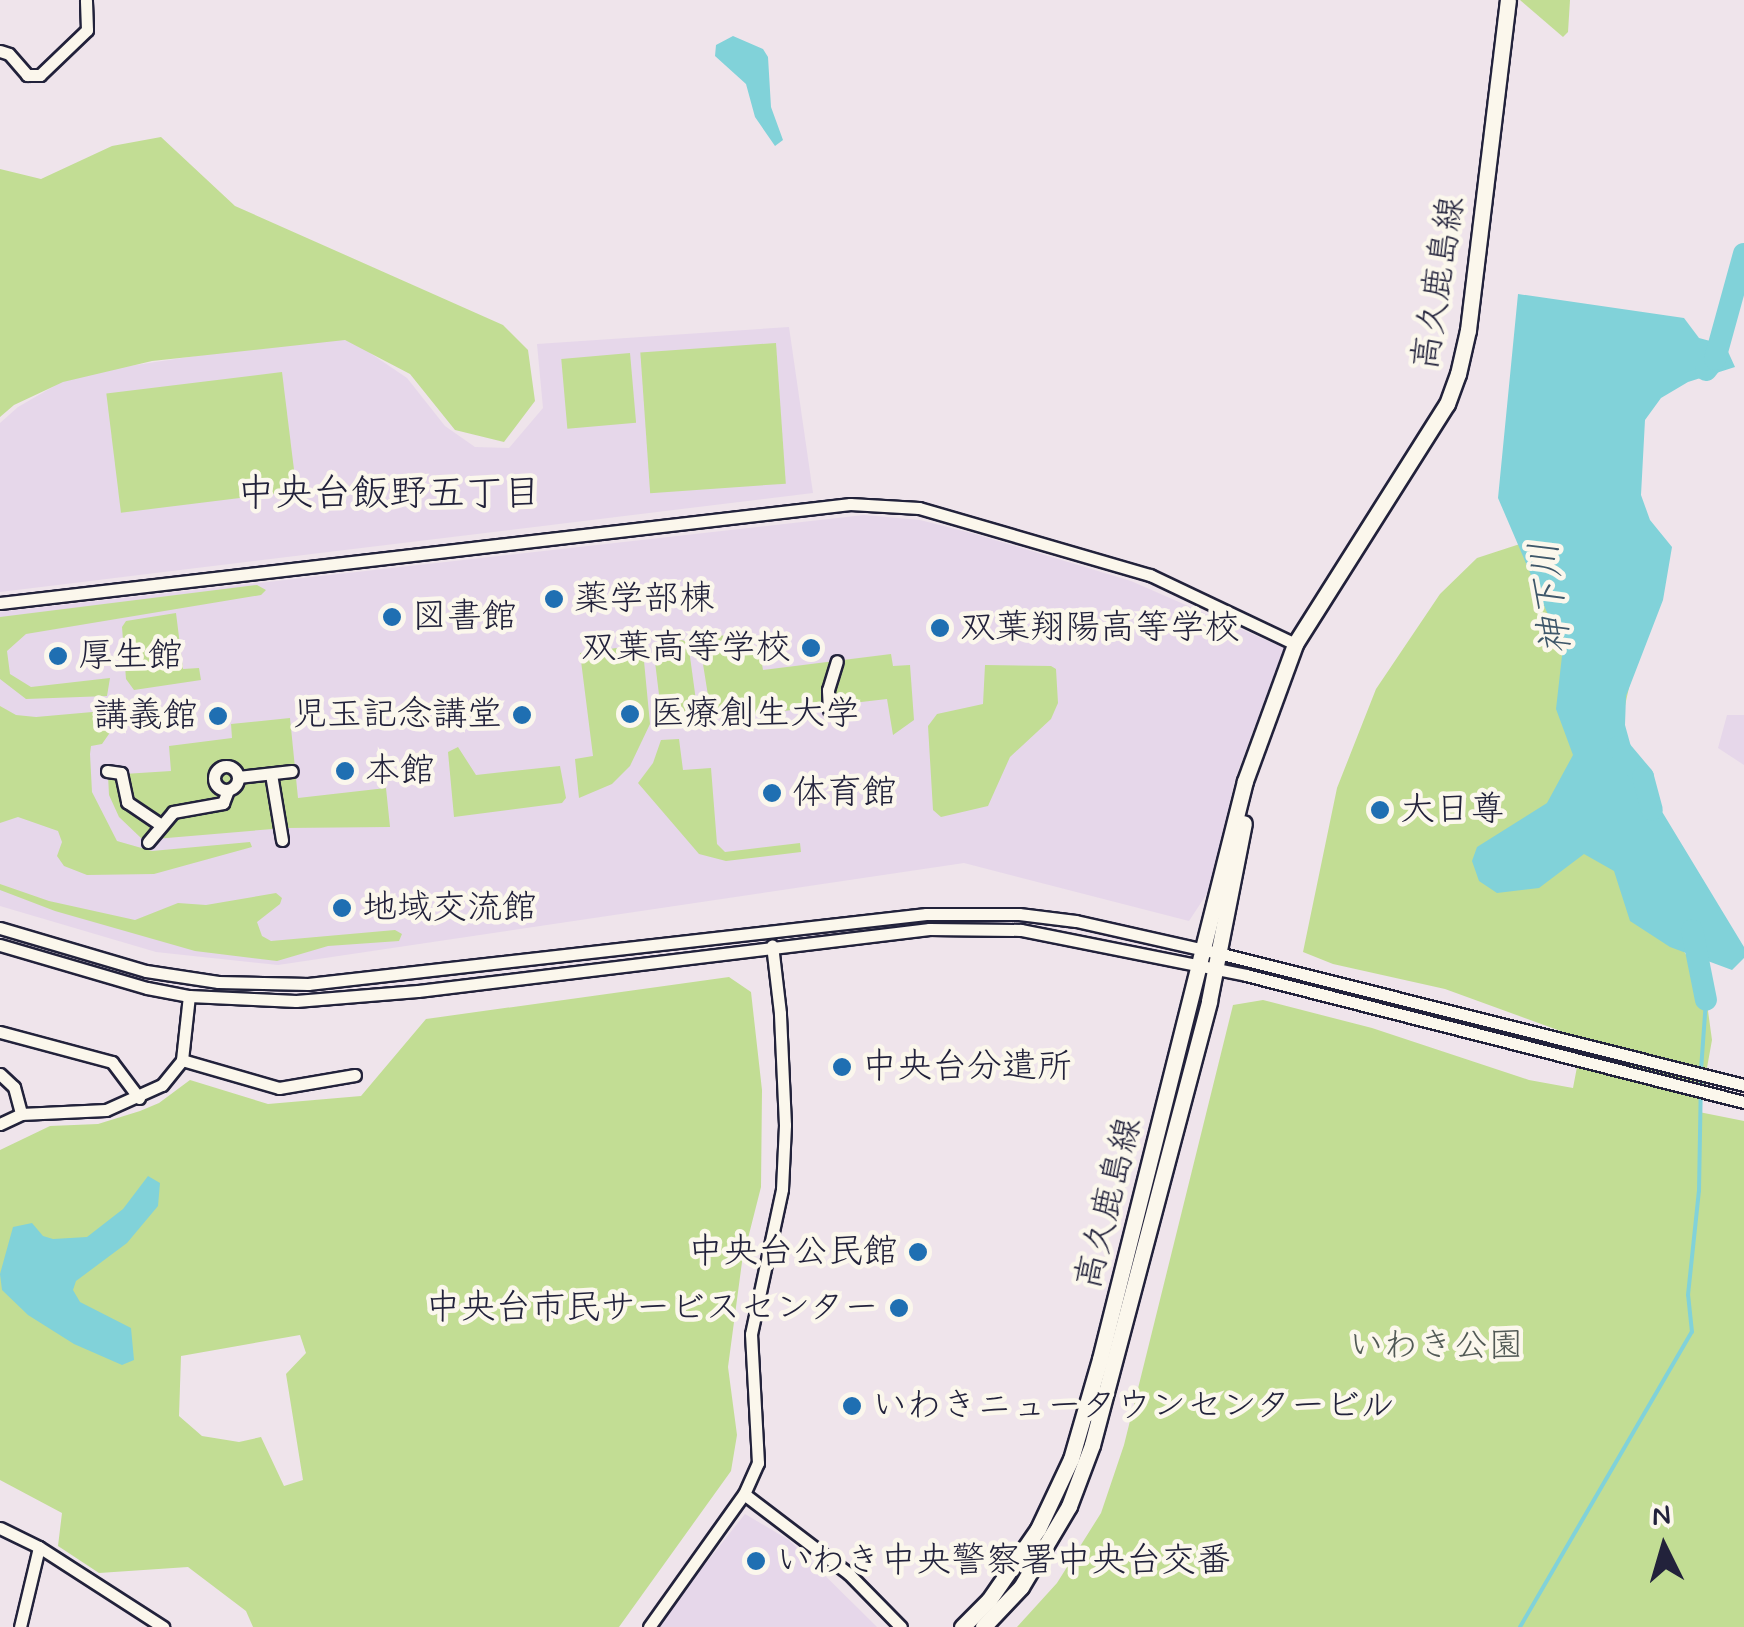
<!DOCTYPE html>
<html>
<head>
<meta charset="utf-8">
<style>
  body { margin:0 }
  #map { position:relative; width:1744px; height:1627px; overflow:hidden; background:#efe4eb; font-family:Mynerve,"Klee One",sans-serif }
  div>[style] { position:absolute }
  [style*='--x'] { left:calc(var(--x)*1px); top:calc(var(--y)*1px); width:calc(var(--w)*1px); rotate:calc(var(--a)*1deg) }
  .built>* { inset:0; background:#e6d7ea }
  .green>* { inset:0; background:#c2dd94; transform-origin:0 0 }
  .water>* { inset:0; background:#81d2d9 }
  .stream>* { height:4px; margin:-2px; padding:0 2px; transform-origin:2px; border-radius:2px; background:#81d2d9 }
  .river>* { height:22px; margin:-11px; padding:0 11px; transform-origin:11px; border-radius:11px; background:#81d2d9 }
  .roads { filter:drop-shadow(2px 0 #22223b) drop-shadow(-2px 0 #22223b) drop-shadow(0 2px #22223b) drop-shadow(0 -2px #22223b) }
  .minor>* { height:11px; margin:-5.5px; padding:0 5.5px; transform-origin:5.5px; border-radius:5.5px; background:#fbf7ec }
  .minor>.ring { margin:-5.5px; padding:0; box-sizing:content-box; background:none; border:11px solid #fbf7ec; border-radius:50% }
  .major>* { height:15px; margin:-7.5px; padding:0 7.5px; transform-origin:7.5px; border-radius:7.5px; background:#fbf7ec }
  .dots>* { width:28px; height:28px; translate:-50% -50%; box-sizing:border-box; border:5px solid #fbf7ec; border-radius:50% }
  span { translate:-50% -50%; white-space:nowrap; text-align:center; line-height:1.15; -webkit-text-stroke:9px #fbf7ec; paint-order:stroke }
  .street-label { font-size:35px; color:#22223b }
  .poi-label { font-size:35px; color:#22223b }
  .left { translate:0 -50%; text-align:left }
  .right { translate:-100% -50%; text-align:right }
  .park-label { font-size:35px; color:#525a56 }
  .neighbourhood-label { font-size:38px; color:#22223b }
  .water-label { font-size:38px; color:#3e576a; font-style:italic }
  .north { position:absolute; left:1614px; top:1497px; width:100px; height:100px; -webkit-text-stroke:8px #fbf7ec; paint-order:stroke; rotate:355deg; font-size:28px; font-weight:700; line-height:40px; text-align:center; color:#22223b }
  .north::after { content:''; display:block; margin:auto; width:35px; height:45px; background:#22223b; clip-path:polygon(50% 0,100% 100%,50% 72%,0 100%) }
</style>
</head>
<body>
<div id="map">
  <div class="built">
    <div style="clip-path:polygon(789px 327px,813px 493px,0 592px,0 423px,18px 407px,75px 374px,342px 334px,407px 378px,445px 426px,475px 447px,509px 448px,543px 408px,537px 344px)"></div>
    <div style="clip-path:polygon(864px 515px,920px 520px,975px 534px,1131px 581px,1284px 648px,1235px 779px,1210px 889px,1189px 921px,964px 863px,278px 965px,156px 952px,0 906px,0 612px)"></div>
    <div style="clip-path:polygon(1727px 715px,1744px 715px,1744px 765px,1718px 748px)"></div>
    <div style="clip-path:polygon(745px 1514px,789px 1540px,877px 1627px,655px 1627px)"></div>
  </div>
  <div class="green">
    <div style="clip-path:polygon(1520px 0,1570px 0,1568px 32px,1563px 37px)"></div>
    <div style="clip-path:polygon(161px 137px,235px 206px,503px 325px,528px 350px,535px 401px,504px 442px,455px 430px,410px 374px,345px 340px,152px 361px,63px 382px,14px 405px,0 417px,0 169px,41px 179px,112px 146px)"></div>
    <div style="left:776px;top:343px;width:141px;height:136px;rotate:86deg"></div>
    <div style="left:630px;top:353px;width:70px;height:69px;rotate:85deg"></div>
    <div style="left:282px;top:372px;width:120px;height:177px;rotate:83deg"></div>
    <div style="clip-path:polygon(1529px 541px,1636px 656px,1614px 755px,1680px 944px,1705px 989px,1712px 1040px,1699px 1112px,1744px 1121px,1744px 1627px,1017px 1627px,1057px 1583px,1101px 1513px,1124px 1445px,1233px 1005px,1263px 1000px,1372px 1028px,1529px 1080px,1573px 1088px,1581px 1046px,1566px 1033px,1445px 989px,1333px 964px,1303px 952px,1337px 788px,1376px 689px,1440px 594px,1477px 558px)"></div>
    <div style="clip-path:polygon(257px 585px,266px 590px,261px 595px,26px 634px,7px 651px,10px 674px,31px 687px,110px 678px,107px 696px,26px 699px,0 679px,0 617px)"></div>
    <div style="clip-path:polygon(176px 613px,183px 669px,199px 668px,201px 680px,134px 690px,126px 679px,122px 627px,126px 621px)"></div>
    <div style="clip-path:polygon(732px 634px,736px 656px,760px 653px,763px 670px,891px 654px,893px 666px,910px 665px,914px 720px,893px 735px,887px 699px,724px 718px,710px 708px,699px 639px)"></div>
    <div style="clip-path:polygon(682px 640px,688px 642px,697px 708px,680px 725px,663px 727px,655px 662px,673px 642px)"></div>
    <div style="clip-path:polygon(624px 647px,644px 661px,650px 724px,630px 766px,612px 784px,579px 798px,575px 759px,593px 756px,580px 653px)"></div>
    <div style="clip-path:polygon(985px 665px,1051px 666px,1056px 669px,1058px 703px,1051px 719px,1010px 757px,988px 806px,941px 817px,933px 810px,928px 726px,937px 714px,983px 704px)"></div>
    <div style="clip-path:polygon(0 706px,16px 715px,36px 717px,115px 710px,118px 721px,102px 744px,91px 746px,90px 754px,92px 792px,117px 841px,152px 851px,250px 842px,252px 847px,154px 874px,87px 875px,64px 866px,57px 856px,62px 842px,58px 831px,18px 817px,0 823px)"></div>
    <div style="clip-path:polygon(290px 718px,298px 798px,386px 788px,390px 827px,285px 828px,155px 839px,141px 838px,119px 817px,109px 795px,108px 775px,171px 771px,169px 746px,232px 738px,231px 724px)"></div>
    <div style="clip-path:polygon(679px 739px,683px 770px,711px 768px,717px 844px,725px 852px,800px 843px,801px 852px,726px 861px,699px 854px,638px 783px,653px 763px,661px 740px)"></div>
    <div style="clip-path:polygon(458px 747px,476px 775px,560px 766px,566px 798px,562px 803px,454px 817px,448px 752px)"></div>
    <div style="clip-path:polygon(0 884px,49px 901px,135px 920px,178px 903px,206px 905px,276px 893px,282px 898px,280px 904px,257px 922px,262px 936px,271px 941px,395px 930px,402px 934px,399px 941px,328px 946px,277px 961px,195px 951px,55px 911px,0 890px)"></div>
    <div style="clip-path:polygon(evenodd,729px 977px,751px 992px,762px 1090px,761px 1187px,742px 1262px,728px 1367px,737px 1435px,731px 1471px,619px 1627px,253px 1627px,246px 1611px,188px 1567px,99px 1573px,58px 1546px,62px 1513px,0 1480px,0 1150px,50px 1126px,98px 1124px,140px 1111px,159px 1103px,190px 1080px,268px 1104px,361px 1096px,426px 1019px,729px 977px,300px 1335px,306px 1353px,286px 1374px,303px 1480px,284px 1486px,261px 1437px,239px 1442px,202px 1436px,179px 1416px,181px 1356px,300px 1335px)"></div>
  </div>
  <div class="water">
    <div style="clip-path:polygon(733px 36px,763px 49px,768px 57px,771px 107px,783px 140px,775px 146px,755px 117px,746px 84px,715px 56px,716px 45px)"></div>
    <div style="clip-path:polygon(1518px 294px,1684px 318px,1699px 338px,1725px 345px,1735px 367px,1688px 382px,1661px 398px,1645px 420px,1641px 495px,1650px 520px,1672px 547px,1663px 600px,1626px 696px,1625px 725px,1638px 772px,1744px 947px,1744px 958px,1732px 970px,1670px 947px,1630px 921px,1614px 871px,1584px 854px,1539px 888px,1497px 893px,1479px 881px,1472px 861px,1477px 847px,1547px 803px,1573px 755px,1556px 709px,1564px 638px,1552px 624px,1498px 498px)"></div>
    <div style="clip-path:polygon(148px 1176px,160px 1183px,158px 1206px,127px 1243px,76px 1281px,73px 1290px,80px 1302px,131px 1328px,134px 1360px,122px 1365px,74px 1344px,28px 1315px,2px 1290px,0 1274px,13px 1227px,32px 1223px,43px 1236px,53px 1239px,87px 1237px,123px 1209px)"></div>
  </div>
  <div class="stream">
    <div style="--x:1701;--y:1070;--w:70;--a:-85.9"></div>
    <div style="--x:1520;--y:1627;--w:341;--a:-59.8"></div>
    <div style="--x:1692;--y:1332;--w:37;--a:-96"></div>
    <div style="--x:1688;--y:1295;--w:105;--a:-84"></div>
    <div style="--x:1699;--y:1191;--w:112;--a:-89"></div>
  </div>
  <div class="river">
    <div style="--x:1706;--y:370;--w:14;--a:-51"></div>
    <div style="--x:1715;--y:359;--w:109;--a:-74.6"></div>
    <div style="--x:1618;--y:747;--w:39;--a:50"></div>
    <div style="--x:1643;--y:777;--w:34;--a:75"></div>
    <div style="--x:1692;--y:930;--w:71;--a:78.7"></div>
  </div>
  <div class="roads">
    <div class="minor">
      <div style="--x:0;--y:51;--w:9;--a:18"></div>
      <div style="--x:9;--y:54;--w:28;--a:49"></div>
      <div style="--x:27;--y:75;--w:13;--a:0"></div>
      <div style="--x:40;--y:75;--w:65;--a:-43.8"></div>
      <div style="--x:87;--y:30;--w:30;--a:-92"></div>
      <div style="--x:0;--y:603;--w:856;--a:-6.64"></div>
      <div style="--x:850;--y:504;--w:69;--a:3.3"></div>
      <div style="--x:919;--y:508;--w:241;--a:16.2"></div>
      <div style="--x:1150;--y:575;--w:161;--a:25.4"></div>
      <div style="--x:829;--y:710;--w:20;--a:-93"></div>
      <div style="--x:828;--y:690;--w:30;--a:-73"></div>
      <div class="ring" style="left:214px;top:766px;width:13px;height:13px"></div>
      <div style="--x:107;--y:771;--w:14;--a:8"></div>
      <div style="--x:121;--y:773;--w:30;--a:78"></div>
      <div style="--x:127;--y:802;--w:40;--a:34"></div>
      <div style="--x:271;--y:774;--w:67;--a:80.5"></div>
      <div style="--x:238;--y:777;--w:54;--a:-6.3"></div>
      <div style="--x:148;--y:842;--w:39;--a:-50"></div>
      <div style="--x:173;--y:812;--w:51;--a:-10.2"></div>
      <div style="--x:223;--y:803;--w:14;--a:-69"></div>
      <div style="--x:0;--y:928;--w:152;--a:16.4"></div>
      <div style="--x:146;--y:971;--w:73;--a:8.7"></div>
      <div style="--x:218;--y:982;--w:90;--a:1.3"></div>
      <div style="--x:308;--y:984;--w:622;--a:-6.46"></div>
      <div style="--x:926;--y:914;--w:93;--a:0"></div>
      <div style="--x:1019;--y:914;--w:57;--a:7"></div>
      <div style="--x:1076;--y:921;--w:146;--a:12.7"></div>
      <div style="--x:1218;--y:953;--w:542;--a:14.09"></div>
      <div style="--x:0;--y:945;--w:153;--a:16.3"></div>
      <div style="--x:147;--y:988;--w:43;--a:10.8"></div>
      <div style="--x:189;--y:996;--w:107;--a:2.7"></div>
      <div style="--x:296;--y:1001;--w:122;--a:-4.7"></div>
      <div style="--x:418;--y:991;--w:515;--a:-6.92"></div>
      <div style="--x:929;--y:929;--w:92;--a:0.6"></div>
      <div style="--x:1021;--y:930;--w:229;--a:11.3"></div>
      <div style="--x:1246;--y:975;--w:514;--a:14.31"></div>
      <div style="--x:0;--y:1032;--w:116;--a:15"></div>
      <div style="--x:112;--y:1062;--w:45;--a:53.1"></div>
      <div style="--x:182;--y:1060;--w:101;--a:16.1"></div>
      <div style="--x:279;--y:1088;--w:77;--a:-9.7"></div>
      <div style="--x:0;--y:1074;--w:19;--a:43"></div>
      <div style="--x:14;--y:1087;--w:28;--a:75"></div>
      <div style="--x:0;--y:1124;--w:23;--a:-25"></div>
      <div style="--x:21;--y:1114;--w:85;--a:-2.7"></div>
      <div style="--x:106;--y:1110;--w:61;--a:-24.1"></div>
      <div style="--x:162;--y:1085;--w:32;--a:-51"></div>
      <div style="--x:182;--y:1060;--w:64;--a:-83.8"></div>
      <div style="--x:744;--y:1494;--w:132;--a:37.3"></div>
      <div style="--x:849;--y:1574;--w:74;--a:45.5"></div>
      <div style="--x:0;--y:1528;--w:43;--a:26"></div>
      <div style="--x:39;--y:1547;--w:148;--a:32.8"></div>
      <div style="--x:20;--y:1627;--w:82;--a:-76.6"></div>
      <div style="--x:649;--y:1627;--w:163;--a:-54.5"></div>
      <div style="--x:744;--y:1494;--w:34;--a:-66"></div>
      <div style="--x:758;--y:1463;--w:129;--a:-93.1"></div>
      <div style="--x:751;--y:1334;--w:148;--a:-77.9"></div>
      <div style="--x:782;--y:1189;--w:64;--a:-87.3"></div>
      <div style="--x:785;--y:1125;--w:112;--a:-92.6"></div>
      <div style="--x:780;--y:1013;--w:68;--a:-96.7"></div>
    </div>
    <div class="major">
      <div style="--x:962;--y:1627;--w:38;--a:-45"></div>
      <div style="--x:989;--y:1600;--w:86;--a:-55.4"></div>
      <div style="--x:1038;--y:1529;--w:77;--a:-64.8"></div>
      <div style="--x:1071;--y:1459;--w:104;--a:-73.8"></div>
      <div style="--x:1100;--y:1359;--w:596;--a:-75.92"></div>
      <div style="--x:1245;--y:781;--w:146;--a:-69.9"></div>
      <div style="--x:1295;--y:644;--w:284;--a:-57.7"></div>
      <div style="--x:1447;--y:404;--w:32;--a:-70"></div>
      <div style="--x:1458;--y:374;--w:45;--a:-77.2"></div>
      <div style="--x:1468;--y:330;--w:332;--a:-83.1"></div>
      <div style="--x:983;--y:1627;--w:55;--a:-46.5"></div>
      <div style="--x:1021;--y:1587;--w:94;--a:-59.3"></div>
      <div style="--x:1069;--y:1506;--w:65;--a:-69.3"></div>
      <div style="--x:1092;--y:1445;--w:459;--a:-75.2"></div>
      <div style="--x:1209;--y:1001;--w:181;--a:-78.9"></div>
    </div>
  </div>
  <div class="dots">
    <div style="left:554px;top:599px;background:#1f6fb2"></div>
    <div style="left:392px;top:617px;background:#1f6fb2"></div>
    <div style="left:940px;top:628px;background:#1f6fb2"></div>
    <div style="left:811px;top:648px;background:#1f6fb2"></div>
    <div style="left:58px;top:656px;background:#1f6fb2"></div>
    <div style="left:630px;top:714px;background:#1f6fb2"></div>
    <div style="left:522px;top:715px;background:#1f6fb2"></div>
    <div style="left:218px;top:716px;background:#1f6fb2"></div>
    <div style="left:345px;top:771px;background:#1f6fb2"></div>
    <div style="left:772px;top:793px;background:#1f6fb2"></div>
    <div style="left:1380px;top:810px;background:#1f6fb2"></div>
    <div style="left:342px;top:908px;background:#1f6fb2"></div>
    <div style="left:842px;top:1067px;background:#1f6fb2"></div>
    <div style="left:918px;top:1252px;background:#1f6fb2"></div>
    <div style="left:899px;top:1308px;background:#1f6fb2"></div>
    <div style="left:852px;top:1406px;background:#1f6fb2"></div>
    <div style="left:756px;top:1561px;background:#1f6fb2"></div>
  </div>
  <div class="street-label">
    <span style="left:1439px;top:283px;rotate:-81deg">高久鹿島線</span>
    <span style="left:1109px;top:1203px;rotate:-76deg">高久鹿島線</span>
  </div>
  <div class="poi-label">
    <span class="left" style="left:574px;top:599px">薬学部棟</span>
    <span class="left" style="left:412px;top:617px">図書館</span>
    <span class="left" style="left:960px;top:628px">双葉翔陽高等学校</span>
    <span class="right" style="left:791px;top:648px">双葉高等学校</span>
    <span class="left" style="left:78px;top:656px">厚生館</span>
    <span class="left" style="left:650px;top:714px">医療創生大学</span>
    <span class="right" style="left:502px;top:715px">児玉記念講堂</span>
    <span class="right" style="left:198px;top:716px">講義館</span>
    <span class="left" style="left:365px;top:771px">本館</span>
    <span class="left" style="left:792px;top:793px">体育館</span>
    <span class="left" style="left:1400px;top:810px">大日尊</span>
    <span class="left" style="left:362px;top:908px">地域交流館</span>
    <span class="left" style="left:862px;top:1067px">中央台分遣所</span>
    <span class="right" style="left:898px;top:1252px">中央台公民館</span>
    <span class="right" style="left:879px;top:1308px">中央台市民サービスセンター</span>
    <span class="left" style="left:872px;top:1406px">いわきニュータウンセンタービル</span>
    <span class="left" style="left:776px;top:1561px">いわき中央警察署中央台交番</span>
  </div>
  <div class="park-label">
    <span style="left:1436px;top:1346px">いわき公園</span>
  </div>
  <div class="neighbourhood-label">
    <span style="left:389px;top:495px">中央台飯野五丁目</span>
  </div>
  <div class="water-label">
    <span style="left:1552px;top:598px;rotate:-97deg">神下川</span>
  </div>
  <div class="north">N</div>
</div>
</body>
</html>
